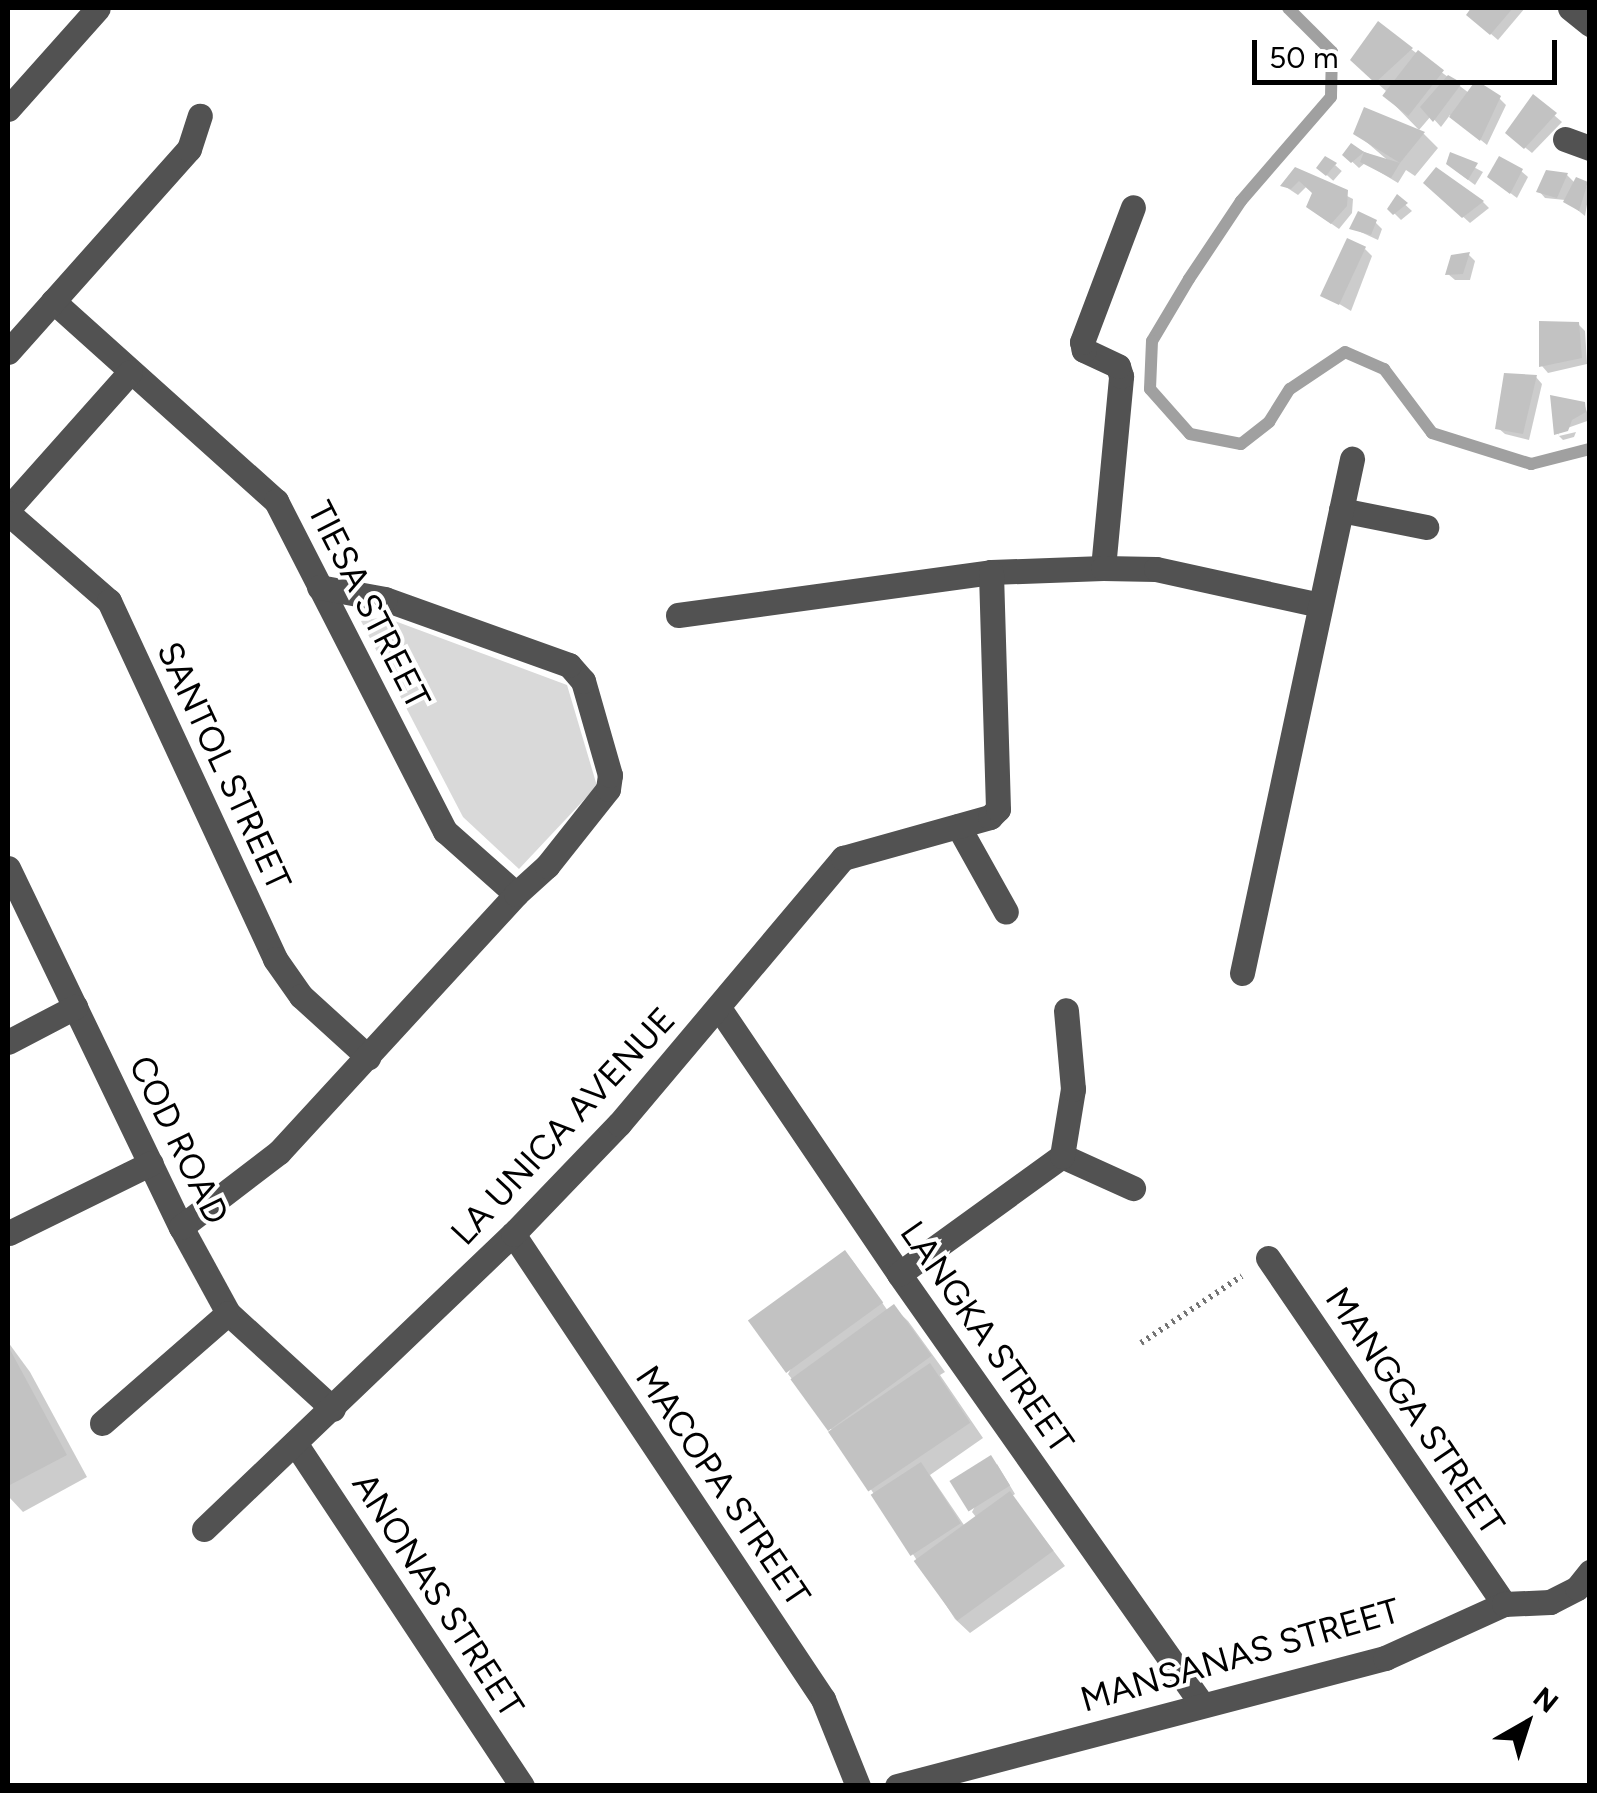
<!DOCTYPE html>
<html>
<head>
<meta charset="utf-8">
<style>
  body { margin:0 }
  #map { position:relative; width:1597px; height:1793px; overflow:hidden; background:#fff; font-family:Figtree,sans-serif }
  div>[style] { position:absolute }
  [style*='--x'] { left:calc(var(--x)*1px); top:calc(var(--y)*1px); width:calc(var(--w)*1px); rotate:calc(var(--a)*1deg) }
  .green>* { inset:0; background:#d9d9d9 }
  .shadow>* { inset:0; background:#0003; transform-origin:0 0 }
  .stream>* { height:12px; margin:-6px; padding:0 6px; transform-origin:6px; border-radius:6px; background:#a0a0a0 }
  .building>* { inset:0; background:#c2c2c2; transform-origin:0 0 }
  .path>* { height:6px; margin-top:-3px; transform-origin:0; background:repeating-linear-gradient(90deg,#747474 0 2.5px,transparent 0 7.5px) }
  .minor>* { height:25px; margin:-12.5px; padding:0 12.5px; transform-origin:12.5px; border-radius:12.5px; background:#525252 }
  span { translate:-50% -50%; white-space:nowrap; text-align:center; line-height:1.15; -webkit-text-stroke:8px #fff; paint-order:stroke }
  .street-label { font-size:35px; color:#000 }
  .frame { position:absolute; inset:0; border:10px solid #000; pointer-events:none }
  .north { position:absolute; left:1477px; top:1673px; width:100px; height:100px; -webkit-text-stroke:8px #fff; paint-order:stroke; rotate:39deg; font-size:28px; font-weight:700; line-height:40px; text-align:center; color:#000 }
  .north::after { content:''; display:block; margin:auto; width:35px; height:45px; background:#000; clip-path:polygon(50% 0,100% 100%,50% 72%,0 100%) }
  .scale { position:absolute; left:1252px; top:40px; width:305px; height:45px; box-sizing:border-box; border:5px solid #000; border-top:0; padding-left:12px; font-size:30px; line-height:35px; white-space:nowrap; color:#000; -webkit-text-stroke:8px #fff; paint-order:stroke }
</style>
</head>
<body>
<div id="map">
  <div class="green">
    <div style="clip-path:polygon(384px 617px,567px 685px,597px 786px,519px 869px,463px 817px,361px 621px)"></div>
  </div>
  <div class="shadow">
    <div style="clip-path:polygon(1474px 8px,1525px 8px,1498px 40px,1469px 15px)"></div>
    <div style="clip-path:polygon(1378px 24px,1469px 93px,1499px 98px,1506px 105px,1487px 145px,1450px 115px,1441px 127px,1431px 116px,1419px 130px,1384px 94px,1386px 91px,1368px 75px)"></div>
    <div style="clip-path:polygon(1533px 97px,1562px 122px,1532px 153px,1515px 139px)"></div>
    <div style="clip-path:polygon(1366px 110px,1424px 134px,1438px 148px,1415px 176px,1406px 170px,1398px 183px,1365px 163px,1359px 168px,1345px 155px,1351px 146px,1392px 164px,1356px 133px)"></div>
    <div style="clip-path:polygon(1451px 155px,1483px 172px,1475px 185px,1455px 170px)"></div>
    <div style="left:1335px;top:165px;width:9px;height:13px;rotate:41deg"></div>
    <div style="clip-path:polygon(1296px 170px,1353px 199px,1352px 213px,1339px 229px,1316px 213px,1315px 193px,1307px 186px,1298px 195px,1283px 185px)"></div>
    <div style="clip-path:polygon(1436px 170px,1483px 202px,1489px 208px,1470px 223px,1426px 183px)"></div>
    <div style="clip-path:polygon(1521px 171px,1528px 177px,1517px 198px,1497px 183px)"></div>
    <div style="clip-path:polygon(1567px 175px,1576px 184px,1590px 187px,1585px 216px,1565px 200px,1545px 198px,1539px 191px)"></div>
    <div style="clip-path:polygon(1398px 198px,1412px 211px,1401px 220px,1390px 209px)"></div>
    <div style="clip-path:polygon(1375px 222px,1382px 229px,1378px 240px,1352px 228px)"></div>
    <div style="clip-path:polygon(1365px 249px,1372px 256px,1351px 311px,1326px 296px)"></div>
    <div style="clip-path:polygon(1469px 255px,1475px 261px,1470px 280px,1455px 280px,1448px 274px,1453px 257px)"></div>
    <div style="clip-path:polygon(1578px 324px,1585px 331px,1587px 364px,1548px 373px,1542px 366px)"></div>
    <div style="clip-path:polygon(1536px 377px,1542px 384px,1529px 440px,1505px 434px,1498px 428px)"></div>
    <div style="clip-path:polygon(1553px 398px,1584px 404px,1590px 420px,1559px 431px,1559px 436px)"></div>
    <div style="clip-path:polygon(1576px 432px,1574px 437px,1563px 440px,1559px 436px)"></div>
    <div style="clip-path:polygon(852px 1260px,888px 1311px,893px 1307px,908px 1321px,945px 1372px,940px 1375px,983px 1438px,930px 1475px,964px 1525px,976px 1517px,972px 1512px,997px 1464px,1015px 1494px,1012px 1496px,1065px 1566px,970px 1633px,955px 1619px,835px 1434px,788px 1374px)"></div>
    <div style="clip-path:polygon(8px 1342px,30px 1372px,87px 1477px,23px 1512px,8px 1496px)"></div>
  </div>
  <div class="stream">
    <div style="--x:1288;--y:8;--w:62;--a:45"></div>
    <div style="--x:1332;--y:52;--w:45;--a:91.3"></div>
    <div style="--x:1331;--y:97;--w:138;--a:130.9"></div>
    <div style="--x:1241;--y:201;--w:94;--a:123.7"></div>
    <div style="--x:1189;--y:279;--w:72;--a:120.8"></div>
    <div style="--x:1152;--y:341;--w:48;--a:92.4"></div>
    <div style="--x:1150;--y:389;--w:60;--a:48.4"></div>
    <div style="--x:1190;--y:434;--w:52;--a:11.1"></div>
    <div style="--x:1241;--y:444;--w:36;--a:-38"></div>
    <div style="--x:1269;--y:422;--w:39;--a:-58"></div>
    <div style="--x:1290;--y:389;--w:66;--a:-33.9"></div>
    <div style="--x:1345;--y:352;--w:43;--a:23.6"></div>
    <div style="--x:1384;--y:369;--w:80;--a:53.1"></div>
    <div style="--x:1432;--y:433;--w:104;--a:17.4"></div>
    <div style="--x:1531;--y:464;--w:61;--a:-14.3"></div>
  </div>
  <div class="building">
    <div style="clip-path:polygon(1471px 8px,1513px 8px,1490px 35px,1466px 15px)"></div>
    <div style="clip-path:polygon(1378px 21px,1413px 48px,1375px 83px,1350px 60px)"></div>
    <div style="left:1418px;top:50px;width:33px;height:58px;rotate:38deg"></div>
    <div style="clip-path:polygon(1448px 75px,1462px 83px,1433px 122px,1420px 107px)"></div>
    <div style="clip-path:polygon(1476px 80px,1501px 96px,1480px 141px,1449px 117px)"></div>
    <div style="clip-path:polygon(1533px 94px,1557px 113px,1524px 149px,1505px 133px)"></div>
    <div style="clip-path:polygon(1364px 107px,1425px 132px,1400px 163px,1353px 134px)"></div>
    <div style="clip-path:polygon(1351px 143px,1364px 152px,1400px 163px,1391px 178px,1360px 162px,1364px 152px,1351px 163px,1342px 155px)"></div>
    <div style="clip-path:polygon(1450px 152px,1478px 163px,1468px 180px,1446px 164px)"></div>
    <div style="clip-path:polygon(1325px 156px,1337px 163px,1326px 176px,1316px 168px)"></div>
    <div style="clip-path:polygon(1499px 156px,1523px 169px,1510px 194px,1487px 177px)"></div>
    <div style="clip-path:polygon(1295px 167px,1348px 190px,1347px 206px,1331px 224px,1306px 207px,1312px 193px,1299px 181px,1291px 189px,1280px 186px)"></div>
    <div style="clip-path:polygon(1436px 167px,1484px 201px,1462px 218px,1423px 183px)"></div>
    <div style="clip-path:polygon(1546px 170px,1568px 173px,1557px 198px,1536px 192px)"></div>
    <div style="clip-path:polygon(1576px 177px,1588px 182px,1579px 211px,1563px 202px)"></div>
    <div style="clip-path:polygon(1397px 194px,1408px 203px,1393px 215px,1387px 209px)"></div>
    <div style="clip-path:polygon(1358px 211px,1377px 220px,1371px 235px,1349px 229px)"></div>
    <div style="left:1347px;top:238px;width:21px;height:64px;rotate:25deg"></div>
    <div style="clip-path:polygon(1470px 252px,1463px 274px,1445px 275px,1451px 255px)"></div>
    <div style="clip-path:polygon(1539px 321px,1579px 322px,1582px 358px,1539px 367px)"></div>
    <div style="clip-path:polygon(1504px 373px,1537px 375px,1523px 434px,1495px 429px)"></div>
    <div style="clip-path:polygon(1550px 395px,1585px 402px,1586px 412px,1572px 420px,1568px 431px,1554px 435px)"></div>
    <div style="left:845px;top:1250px;width:65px;height:120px;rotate:54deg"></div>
    <div style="left:894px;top:1304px;width:64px;height:128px;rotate:54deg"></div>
    <div style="clip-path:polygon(8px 1346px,67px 1455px,8px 1486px)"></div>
    <div style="left:930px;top:1363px;width:72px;height:123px;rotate:56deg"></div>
    <div style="left:991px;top:1455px;width:36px;height:49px;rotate:58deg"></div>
    <div style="left:921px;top:1462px;width:73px;height:60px;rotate:57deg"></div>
    <div style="left:1010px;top:1491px;width:74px;height:119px;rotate:54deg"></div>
  </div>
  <div class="path">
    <div style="--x:1141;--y:1343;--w:121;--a:-33.6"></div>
  </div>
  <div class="minor">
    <div style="--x:1570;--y:8;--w:26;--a:39"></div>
    <div style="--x:8;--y:109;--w:135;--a:-48.3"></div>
    <div style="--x:1565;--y:139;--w:27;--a:20"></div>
    <div style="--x:53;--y:301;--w:300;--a:41.9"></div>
    <div style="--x:276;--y:501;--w:371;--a:62.9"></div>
    <div style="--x:445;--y:831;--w:95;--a:41.6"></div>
    <div style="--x:8;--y:352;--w:272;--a:-48.3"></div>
    <div style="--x:189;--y:149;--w:35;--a:-72"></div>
    <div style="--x:8;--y:509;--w:183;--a:-48.3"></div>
    <div style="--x:1341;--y:510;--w:87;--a:11.3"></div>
    <div style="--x:8;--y:513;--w:134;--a:41.1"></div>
    <div style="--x:109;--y:601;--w:395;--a:65.1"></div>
    <div style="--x:275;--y:959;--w:45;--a:54.9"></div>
    <div style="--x:301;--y:996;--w:91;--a:42.3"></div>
    <div style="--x:1103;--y:568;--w:193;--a:-84.6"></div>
    <div style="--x:1121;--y:376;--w:10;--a:-107"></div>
    <div style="--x:1118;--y:366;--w:38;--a:-155"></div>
    <div style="--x:1084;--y:350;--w:8;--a:-104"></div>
    <div style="--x:1082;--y:342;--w:144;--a:-69.3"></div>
    <div style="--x:678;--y:615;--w:316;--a:-7.8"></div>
    <div style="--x:991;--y:572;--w:112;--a:-2"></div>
    <div style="--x:1103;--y:568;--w:53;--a:1.1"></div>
    <div style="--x:1156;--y:569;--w:168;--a:12.4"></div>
    <div style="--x:958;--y:826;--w:98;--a:60.8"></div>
    <div style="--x:8;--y:868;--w:399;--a:64.3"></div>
    <div style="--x:181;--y:1227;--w:98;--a:61.3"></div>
    <div style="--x:228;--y:1313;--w:142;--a:42.4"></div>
    <div style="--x:1242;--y:973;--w:526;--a:-77.92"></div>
    <div style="--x:719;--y:1008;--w:321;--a:55.9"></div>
    <div style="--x:899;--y:1274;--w:525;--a:54.86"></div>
    <div style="--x:8;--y:1042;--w:76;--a:-27.6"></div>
    <div style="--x:1062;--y:1156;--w:78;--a:24.3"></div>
    <div style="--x:181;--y:1227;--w:123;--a:-37.4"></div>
    <div style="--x:279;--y:1152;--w:350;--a:-47.4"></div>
    <div style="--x:516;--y:894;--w:42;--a:-42.1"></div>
    <div style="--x:547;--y:866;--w:98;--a:-51.6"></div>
    <div style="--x:608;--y:789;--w:14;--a:-82"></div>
    <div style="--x:610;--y:775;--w:98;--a:-106"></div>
    <div style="--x:583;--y:681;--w:21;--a:-131"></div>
    <div style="--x:569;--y:665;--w:195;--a:-160.3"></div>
    <div style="--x:385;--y:599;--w:67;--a:-169.7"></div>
    <div style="--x:9;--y:1233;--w:158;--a:-26.2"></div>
    <div style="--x:513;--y:1234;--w:559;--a:56.31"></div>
    <div style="--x:823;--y:1699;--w:94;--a:68.1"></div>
    <div style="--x:1268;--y:1258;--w:419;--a:55.7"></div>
    <div style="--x:899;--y:1274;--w:201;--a:-35.9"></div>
    <div style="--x:1062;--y:1156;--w:68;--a:-80.7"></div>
    <div style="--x:1073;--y:1089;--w:79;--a:-95.1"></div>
    <div style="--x:102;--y:1423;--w:167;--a:-41.1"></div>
    <div style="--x:295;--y:1443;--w:411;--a:56.5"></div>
    <div style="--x:204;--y:1529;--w:427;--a:-43.7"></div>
    <div style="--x:513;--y:1234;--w:153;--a:-46.1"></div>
    <div style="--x:619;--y:1124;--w:348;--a:-49.9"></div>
    <div style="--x:843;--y:858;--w:153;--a:-15.6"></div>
    <div style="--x:990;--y:817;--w:11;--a:-45"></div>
    <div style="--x:998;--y:809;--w:237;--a:-91.7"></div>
    <div style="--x:897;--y:1786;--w:505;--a:-14.7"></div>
    <div style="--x:1385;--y:1658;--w:131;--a:-24.4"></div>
    <div style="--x:1504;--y:1604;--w:46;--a:-2.5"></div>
    <div style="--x:1550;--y:1602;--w:30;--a:-27"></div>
    <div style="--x:1577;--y:1588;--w:21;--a:-51"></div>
  </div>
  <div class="street-label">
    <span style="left:369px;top:605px;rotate:63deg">TIESA STREET</span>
    <span style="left:224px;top:766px;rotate:65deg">SANTOL STREET</span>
    <span style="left:563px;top:1126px;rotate:-47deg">LA UNICA AVENUE</span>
    <span style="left:179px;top:1140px;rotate:64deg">COD ROAD</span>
    <span style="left:987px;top:1337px;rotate:55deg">LANGKA STREET</span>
    <span style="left:1415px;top:1411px;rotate:56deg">MANGGA STREET</span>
    <span style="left:723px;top:1486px;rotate:56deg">MACOPA STREET</span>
    <span style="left:438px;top:1595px;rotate:57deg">ANONAS STREET</span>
    <span style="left:1240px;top:1655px;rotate:-16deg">MANSANAS STREET</span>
  </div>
  <div class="frame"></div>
  <div class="north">N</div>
  <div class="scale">50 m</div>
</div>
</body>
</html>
